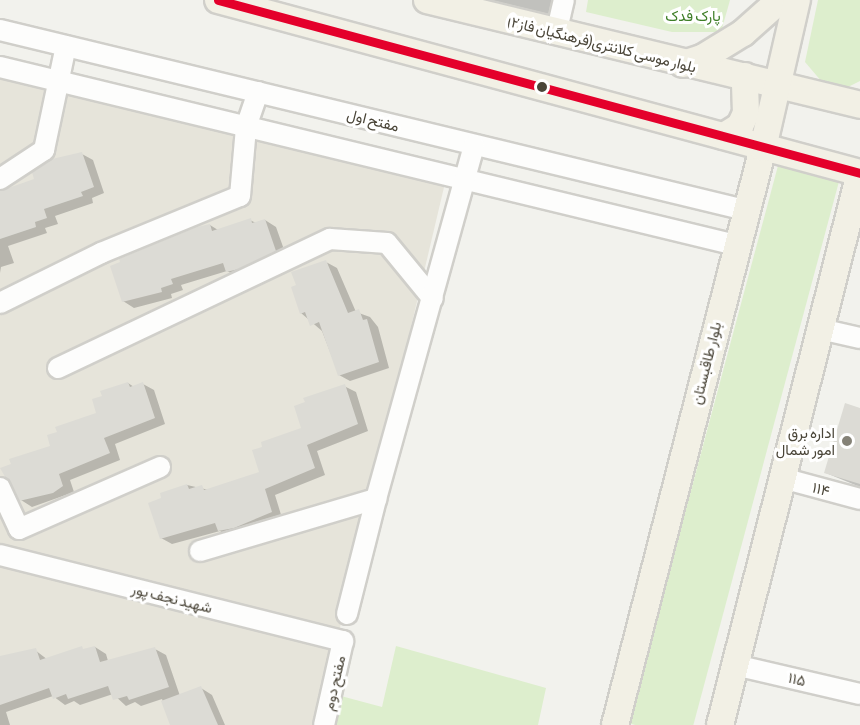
<!DOCTYPE html>
<html>
<head>
<meta charset="utf-8">
<style>
  body { margin:0 }
  #map { position:relative; width:860px; height:725px; overflow:hidden; background:#f2f2ed; font-family:"Asap Condensed",Vazirmatn,sans-serif }
  div>[style] { position:absolute }
  [style*='--x'] { left:calc(var(--x)*1px); top:calc(var(--y)*1px); width:calc(var(--w)*1px); rotate:calc(var(--a)*1deg) }
  .residential>* { inset:0; background:#e6e4da }
  .green>* { inset:0; background:#ddeecd; transform-origin:0 0 }
  .shadow>* { inset:0; background:#0003 }
  .building>* { inset:0; background:#dcdbd5 }
  .roads { filter:drop-shadow(2px 0 #d0cfca) drop-shadow(-2px 0 #d0cfca) drop-shadow(0 2px #d0cfca) drop-shadow(0 -2px #d0cfca) }
  .minor>* { height:20px; margin:-10px; padding:0 10px; transform-origin:10px; border-radius:10px; background:#fdfdfc }
  .major>* { height:26px; margin:-13px; padding:0 13px; transform-origin:13px; border-radius:13px; background:#f2f0e5 }
  .bus-1>* { height:9px; margin:-4.5px; padding:0 4.5px; transform-origin:4.5px; border-radius:4.5px; background:#e4002b }
  .dots>* { width:16px; height:16px; translate:-50% -50%; box-sizing:border-box; border:3px solid #fff; border-radius:50% }
  span { translate:-50% -50%; white-space:nowrap; text-align:center; line-height:1.15; -webkit-text-stroke:6px #fff; paint-order:stroke }
  .park-label { font-size:15px; color:#3f7e28 }
  .street-label { font-size:15px; color:#4a4538 }
  .poi-label { font-size:15px; color:#4a4538 }
  .right { translate:-100% -50%; text-align:right }
</style>
</head>
<body>
<div id="map">
  <div class="residential">
    <div style="clip-path:polygon(0 79px,445px 183px,317px 725px,0 725px)"></div>
  </div>
  <div class="green">
    <div style="clip-path:polygon(588px 0,730px 0,721px 32px,672px 32px,586px 12px)"></div>
    <div style="clip-path:polygon(818px 0,860px 0,860px 81px,850px 86px,837px 87px,822px 82px,805px 62px)"></div>
    <div style="left:779px;top:162px;width:63px;height:581px;rotate:15deg"></div>
    <div style="clip-path:polygon(396px 646px,546px 688px,538px 725px,334px 725px,341px 696px,382px 707px)"></div>
  </div>
  <div class="shadow">
    <div style="clip-path:polygon(473px 0,565px 0,559px 21px)"></div>
    <div style="clip-path:polygon(82px 154px,93px 160px,104px 193px,92px 198px,93px 203px,55px 216px,58px 224px,45px 228px,47px 233px,8px 246px,14px 263px,1px 267px,0 273px,0 194px,36px 180px)"></div>
    <div style="clip-path:polygon(250px 220px,256px 223px,265px 220px,276px 227px,287px 258px,238px 277px,227px 271px,181px 285px,183px 290px,171px 294px,172px 298px,134px 308px,123px 301px,210px 225px,218px 230px)"></div>
    <div style="clip-path:polygon(326px 262px,337px 268px,356px 312px,370px 317px,378px 327px,389px 368px,350px 381px,339px 375px,322px 331px,301px 313px)"></div>
    <div style="clip-path:polygon(128px 383px,134px 387px,143px 384px,154px 390px,165px 424px,115px 444px,120px 460px,70px 480px,74px 492px,32px 507px,21px 500px,52px 446px,98px 414px)"></div>
    <div style="clip-path:polygon(344px 386px,356px 392px,368px 431px,317px 451px,325px 475px,275px 495px,282px 518px,230px 537px,220px 531px,172px 544px,161px 538px,187px 485px,209px 490px,261px 473px)"></div>
    <div style="clip-path:polygon(860px 410px,860px 487px,826px 473px)"></div>
    <div style="clip-path:polygon(95px 647px,106px 654px,108px 661px,155px 649px,166px 655px,180px 696px,201px 688px,212px 695px,225px 725px,171px 725px,162px 699px,141px 706px,135px 702px,126px 706px,113px 694px,80px 705px,74px 701px,65px 705px,53px 696px,6px 712px,10px 725px,0 725px,0 658px,35px 650px,48px 660px)"></div>
  </div>
  <div class="building">
    <div style="clip-path:polygon(82px 152px,94px 187px,81px 192px,83px 196px,44px 209px,47px 218px,35px 222px,36px 227px,0 239px,0 191px,34px 179px,32px 172px,52px 159px)"></div>
    <div style="clip-path:polygon(251px 218px,252px 223px,265px 219px,276px 251px,239px 269px,226px 272px,223px 263px,171px 279px,173px 284px,161px 288px,162px 292px,122px 302px,110px 266px,120px 262px,119px 259px,197px 227px,210px 224px,212px 231px)"></div>
    <div style="clip-path:polygon(326px 260px,348px 313px,359px 309px,363px 320px,367px 319px,379px 362px,338px 376px,319px 322px,310px 326px,305px 312px,300px 314px,291px 287px,296px 285px,291px 272px)"></div>
    <div style="clip-path:polygon(128px 382px,130px 387px,143px 382px,155px 418px,104px 438px,110px 453px,59px 474px,63px 486px,53px 493px,19px 501px,0 468px,11px 464px,9px 459px,50px 446px,47px 435px,57px 432px,55px 427px,96px 413px,92px 399px,102px 396px,100px 391px)"></div>
    <div style="clip-path:polygon(345px 384px,358px 424px,307px 445px,315px 468px,265px 489px,272px 512px,234px 528px,218px 531px,215px 523px,160px 539px,148px 503px,161px 498px,160px 493px,187px 484px,189px 489px,202px 485px,204px 490px,259px 472px,252px 450px,262px 447px,261px 442px,301px 428px,294px 406px,305px 402px,303px 398px)"></div>
    <div style="clip-path:polygon(845px 403px,860px 408px,860px 484px,824px 473px)"></div>
    <div style="clip-path:polygon(82px 646px,83px 649px,95px 646px,100px 662px,155px 647px,169px 687px,129px 700px,127px 696px,113px 700px,108px 686px,68px 699px,66px 694px,53px 699px,49px 688px,0 705px,0 656px,36px 648px,40px 660px)"></div>
    <div style="clip-path:polygon(201px 686px,218px 725px,170px 725px,161px 701px)"></div>
  </div>
  <div class="roads">
    <div class="minor">
      <div style="--x:0;--y:30;--w:766;--a:13.58"></div>
      <div style="--x:556;--y:34;--w:35;--a:-77"></div>
      <div style="--x:0;--y:67;--w:757;--a:13.6"></div>
      <div style="--x:0;--y:179;--w:53;--a:-33.4"></div>
      <div style="--x:44;--y:150;--w:106;--a:-78.1"></div>
      <div style="--x:0;--y:303;--w:113;--a:-26.3"></div>
      <div style="--x:101;--y:253;--w:150;--a:-22.3"></div>
      <div style="--x:240;--y:196;--w:69;--a:-85"></div>
      <div style="--x:246;--y:127;--w:37;--a:-71"></div>
      <div style="--x:820;--y:329;--w:41;--a:12.7"></div>
      <div style="--x:58;--y:368;--w:301;--a:-25.4"></div>
      <div style="--x:330;--y:239;--w:57;--a:4"></div>
      <div style="--x:387;--y:243;--w:72;--a:50.6"></div>
      <div style="--x:782;--y:478;--w:81;--a:15.1"></div>
      <div style="--x:0;--y:488;--w:45;--a:65.1"></div>
      <div style="--x:19;--y:529;--w:154;--a:-23.7"></div>
      <div style="--x:200;--y:551;--w:184;--a:-16.5"></div>
      <div style="--x:376;--y:499;--w:367;--a:-74.5"></div>
      <div style="--x:0;--y:555;--w:354;--a:14.1"></div>
      <div style="--x:343;--y:641;--w:86;--a:102.7"></div>
      <div style="--x:347;--y:614;--w:119;--a:-75.8"></div>
      <div style="--x:735;--y:665;--w:128;--a:13.1"></div>
    </div>
    <div class="major">
      <div style="--x:218;--y:0;--w:665;--a:15.08"></div>
      <div style="--x:427;--y:0;--w:446;--a:13.6"></div>
      <div style="--x:683;--y:64;--w:20;--a:-18"></div>
      <div style="--x:702;--y:58;--w:48;--a:-31.4"></div>
      <div style="--x:743;--y:33;--w:50;--a:-41.7"></div>
      <div style="--x:724;--y:136;--w:19;--a:-32"></div>
      <div style="--x:740;--y:126;--w:14;--a:-65"></div>
      <div style="--x:746;--y:113;--w:37;--a:-92"></div>
      <div style="--x:615;--y:725;--w:596;--a:-75.61"></div>
      <div style="--x:763;--y:148;--w:152;--a:-77.1"></div>
      <div style="--x:720;--y:725;--w:569;--a:-75.77"></div>
    </div>
  </div>
  <div class="bus-1">
    <div style="--x:218;--y:0;--w:665;--a:15.08"></div>
  </div>
  <div class="dots">
    <div style="left:542px;top:87px;background:#4a4538"></div>
    <div style="left:847px;top:441px;background:#858277"></div>
  </div>
  <div class="park-label">
    <span style="left:693px;top:16px">پارک فدک</span>
  </div>
  <div class="street-label">
    <span style="left:602px;top:44px;rotate:14deg">بلوار موسی کلانتری(فرهنگیان فاز۲)</span>
    <span style="left:373px;top:120px;rotate:14deg">مفتح اول</span>
    <span style="left:706px;top:363px;rotate:-76deg">بلوار طاقبستان</span>
    <span style="left:821px;top:489px;rotate:15deg">۱۱۴</span>
    <span style="left:172px;top:598px;rotate:14deg">شهید نجف پور</span>
    <span style="left:797px;top:679px;rotate:13deg">۱۱۵</span>
    <span style="left:334px;top:683px;rotate:-77deg">مفتح دوم</span>
  </div>
  <div class="poi-label">
    <span class="right" style="left:835px;top:441px">اداره برق<br>امور شمال</span>
  </div>
</div>
</body>
</html>
